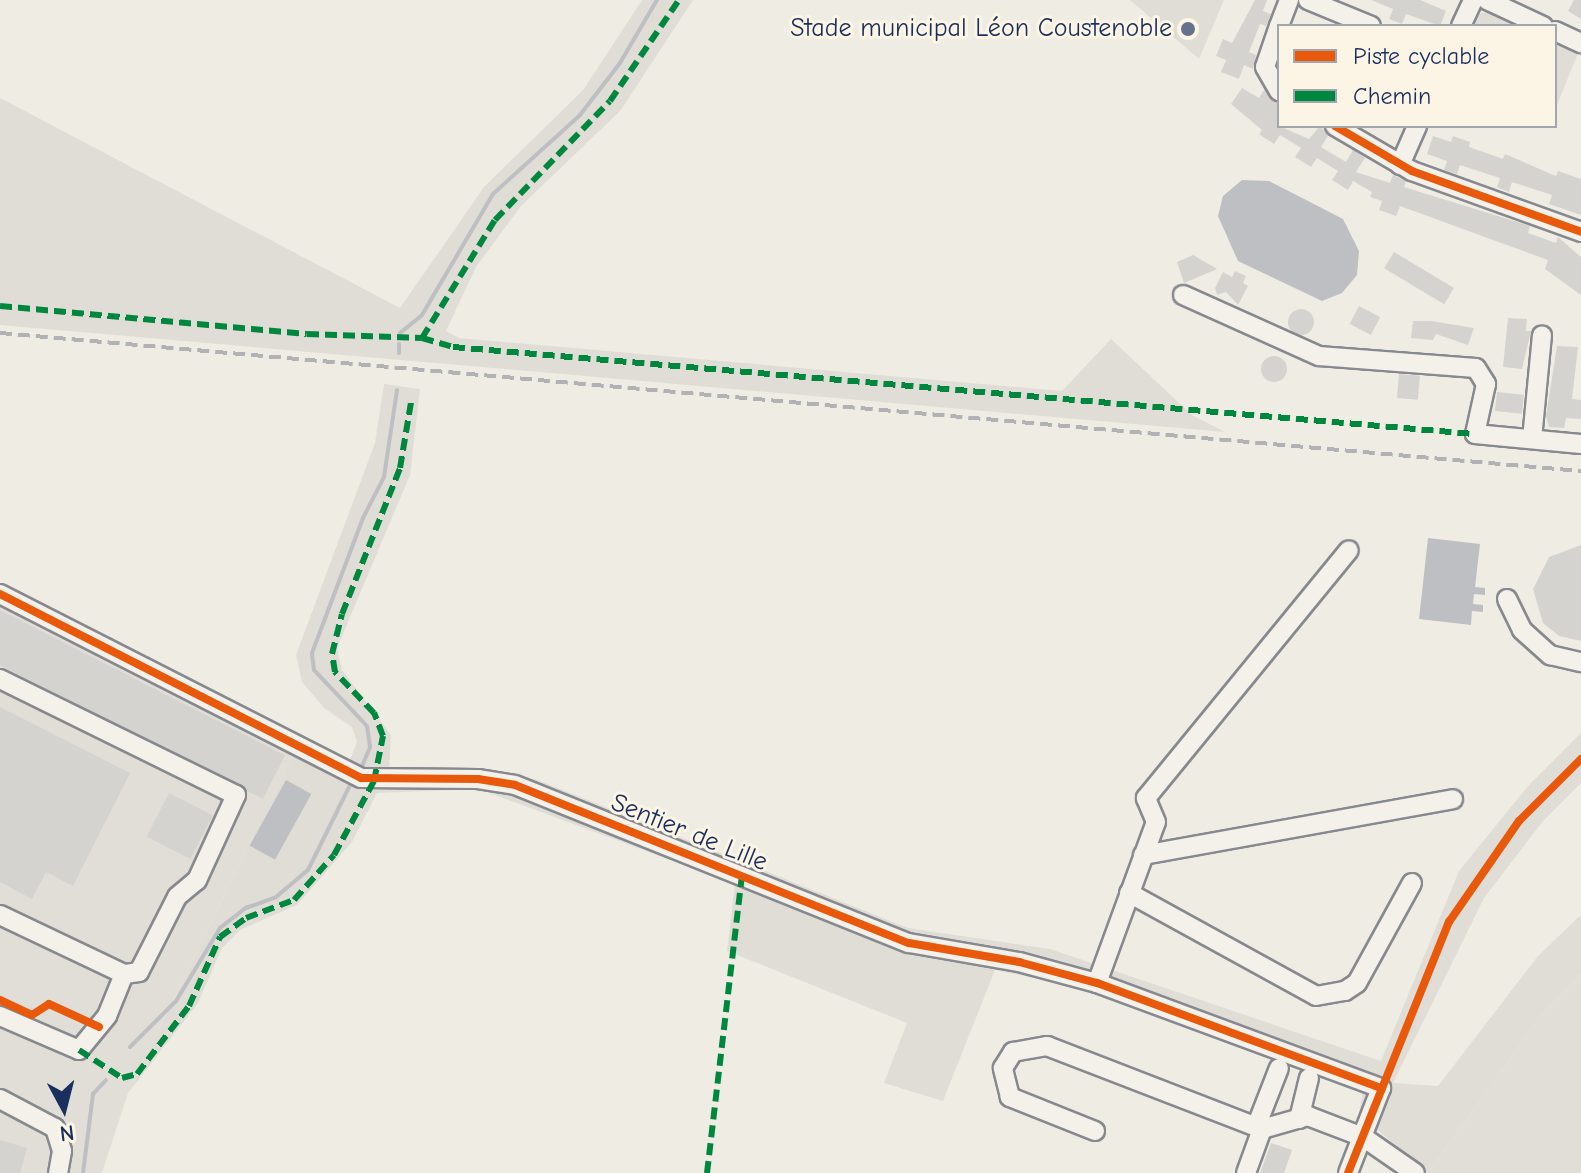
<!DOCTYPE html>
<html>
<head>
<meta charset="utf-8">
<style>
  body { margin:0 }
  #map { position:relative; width:1581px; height:1173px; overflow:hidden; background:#efece4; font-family:"Comic Neue",sans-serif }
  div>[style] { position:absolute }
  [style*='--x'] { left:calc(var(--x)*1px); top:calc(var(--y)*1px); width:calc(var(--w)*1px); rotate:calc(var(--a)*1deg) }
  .built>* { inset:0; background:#e0ded7 }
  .green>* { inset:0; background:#e0ddd7 }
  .water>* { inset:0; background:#bebfc2; transform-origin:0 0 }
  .stream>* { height:4px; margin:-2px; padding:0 2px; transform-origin:2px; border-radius:2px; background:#bebfc2 }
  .building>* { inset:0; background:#d5d3d0; transform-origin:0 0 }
  .round { border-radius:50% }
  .roads { filter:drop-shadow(2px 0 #86898e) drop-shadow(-2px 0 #86898e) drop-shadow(0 2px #86898e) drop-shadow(0 -2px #86898e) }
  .minor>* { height:18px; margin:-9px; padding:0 9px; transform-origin:9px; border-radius:9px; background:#f4f1eb }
  .rail>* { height:4px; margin-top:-2px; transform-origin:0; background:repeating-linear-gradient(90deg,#b1b2b4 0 12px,transparent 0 18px) }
  .quiet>* { height:6px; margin-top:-3px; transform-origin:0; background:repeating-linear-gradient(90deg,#00873e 0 12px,transparent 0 18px) }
  .cycleway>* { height:8px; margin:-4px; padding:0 4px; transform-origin:4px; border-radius:4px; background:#e8590c }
  .dots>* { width:22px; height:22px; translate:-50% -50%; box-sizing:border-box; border:4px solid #fcf5e5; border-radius:50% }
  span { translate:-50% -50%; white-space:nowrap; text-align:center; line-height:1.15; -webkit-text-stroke:6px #fcf5e5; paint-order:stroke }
  .poi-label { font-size:26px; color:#1b2f5e }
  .right { translate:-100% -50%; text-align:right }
  .street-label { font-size:26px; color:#1b2f5e }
  .legend { position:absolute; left:1277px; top:24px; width:280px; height:104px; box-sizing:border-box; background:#fcf5e5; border:2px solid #a2a6af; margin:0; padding:10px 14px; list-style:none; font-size:24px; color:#1b2f5e }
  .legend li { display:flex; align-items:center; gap:16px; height:40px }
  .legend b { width:40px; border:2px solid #a2a6af }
  .north { position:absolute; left:24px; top:1069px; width:80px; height:80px; -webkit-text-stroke:6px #fcf5e5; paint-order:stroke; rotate:173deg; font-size:22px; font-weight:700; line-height:32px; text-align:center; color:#1b2f5e }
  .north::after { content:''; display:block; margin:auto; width:28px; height:36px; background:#1b2f5e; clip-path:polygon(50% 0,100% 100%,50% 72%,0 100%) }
</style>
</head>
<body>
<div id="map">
  <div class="built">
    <div style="clip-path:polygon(0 603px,294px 752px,128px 1093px,102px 1173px,0 1173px)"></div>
    <div style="clip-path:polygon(1581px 975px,1581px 1173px,1428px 1173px,1541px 1015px)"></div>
  </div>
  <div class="green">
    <div style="clip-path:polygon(642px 0,693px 0,621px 110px,521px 206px,476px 267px,446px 331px,459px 338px,1062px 391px,1111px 339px,1192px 415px,1225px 432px,0 325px,0 98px,400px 308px,484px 187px,584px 89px)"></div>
    <div style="clip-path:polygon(1130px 0,1224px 0,1199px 59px)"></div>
    <div style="clip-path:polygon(1489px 12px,1519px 26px,1472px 26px,1481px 13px)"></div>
    <div style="clip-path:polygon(1555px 42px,1578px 53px,1555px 110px)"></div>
    <div style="clip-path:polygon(384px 384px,420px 389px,410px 475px,337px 648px,342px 670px,391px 735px,389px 773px,491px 770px,535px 779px,908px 928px,1050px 949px,1381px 1061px,1459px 871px,1528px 786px,1581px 733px,1581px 783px,1543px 821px,1484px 898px,1393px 1083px,1438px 1086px,1538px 956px,1581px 915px,1581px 975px,1541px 1015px,1428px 1173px,1359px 1114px,1363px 1090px,1068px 985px,995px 970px,943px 1101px,884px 1083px,907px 1023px,727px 951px,735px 884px,479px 789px,377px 793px,352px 842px,297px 905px,240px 930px,222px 948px,198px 1003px,128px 1093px,294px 752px,349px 762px,357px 742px,352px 727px,324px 708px,302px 682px,296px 655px,375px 443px)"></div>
  </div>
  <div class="water">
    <div style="clip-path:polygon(1242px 180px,1269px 181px,1343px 219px,1359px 251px,1357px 275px,1342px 293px,1322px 301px,1238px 261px,1218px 216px,1223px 196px)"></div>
    <div style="clip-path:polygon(1428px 538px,1480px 544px,1475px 587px,1485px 588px,1485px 595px,1474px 594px,1473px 604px,1483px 605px,1483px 612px,1472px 611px,1471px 625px,1419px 619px)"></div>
    <div style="left:286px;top:780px;width:29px;height:75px;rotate:29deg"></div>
  </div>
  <div class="stream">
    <div style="--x:400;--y:333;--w:28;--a:-39"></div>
    <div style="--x:422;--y:315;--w:140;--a:-59.6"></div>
    <div style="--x:493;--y:194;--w:118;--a:-42.2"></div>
    <div style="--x:580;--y:115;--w:66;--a:-52.4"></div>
    <div style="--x:620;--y:63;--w:73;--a:-59.6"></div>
    <div style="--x:399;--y:353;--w:9;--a:-90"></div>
    <div style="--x:360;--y:771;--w:26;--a:-67"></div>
    <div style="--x:370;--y:747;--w:21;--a:-98"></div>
    <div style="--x:367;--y:726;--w:77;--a:-133.4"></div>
    <div style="--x:314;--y:670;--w:17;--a:-97"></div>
    <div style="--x:312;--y:653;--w:144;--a:-69.3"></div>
    <div style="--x:363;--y:518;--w:46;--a:-62.9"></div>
    <div style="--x:384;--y:477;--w:88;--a:-81.5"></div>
    <div style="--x:130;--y:1047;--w:65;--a:-45"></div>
    <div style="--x:176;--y:1001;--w:85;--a:-58.9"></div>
    <div style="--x:220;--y:928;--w:33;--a:-38"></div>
    <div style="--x:246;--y:908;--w:32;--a:-20"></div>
    <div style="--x:276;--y:897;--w:42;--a:-40.2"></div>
    <div style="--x:308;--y:870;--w:97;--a:-63.7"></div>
    <div style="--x:83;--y:1173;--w:80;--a:-82.8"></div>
    <div style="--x:93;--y:1094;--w:19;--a:-47"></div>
  </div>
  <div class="building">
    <div style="clip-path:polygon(1255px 0,1267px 0,1263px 11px,1271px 14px,1266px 26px,1260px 24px,1249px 52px,1256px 55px,1253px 69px,1244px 65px,1239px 79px,1221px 72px,1226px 60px,1216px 56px,1223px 39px,1232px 43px)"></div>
    <div style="clip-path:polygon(1371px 0,1420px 0,1446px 11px,1440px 26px,1406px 14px,1402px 24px,1389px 19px,1393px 9px)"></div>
    <div style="clip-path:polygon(1574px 0,1581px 0,1581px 19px,1568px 11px)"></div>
    <div style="clip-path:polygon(1242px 88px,1259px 98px,1264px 90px,1279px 103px,1279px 126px,1309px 139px,1320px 126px,1328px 136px,1321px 147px,1346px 162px,1353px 150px,1365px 158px,1356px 172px,1390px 183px,1393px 175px,1406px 181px,1404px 187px,1530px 226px,1528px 233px,1556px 243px,1558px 237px,1581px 257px,1581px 295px,1545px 269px,1548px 260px,1400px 206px,1396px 216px,1379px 210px,1382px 201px,1370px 197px,1372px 192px,1353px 181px,1348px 190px,1332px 180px,1338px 171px,1317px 158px,1311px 167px,1295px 157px,1301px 148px,1280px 135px,1274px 144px,1259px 134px,1262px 130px,1231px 104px)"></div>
    <div style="clip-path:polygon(1433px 136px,1451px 142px,1453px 136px,1470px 142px,1469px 147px,1503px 159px,1505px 154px,1556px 176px,1558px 171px,1581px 179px,1581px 215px,1549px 204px,1552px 195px,1512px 182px,1509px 192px,1497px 187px,1500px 178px,1460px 165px,1457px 174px,1444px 170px,1447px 161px,1427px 154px)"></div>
    <div style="left:1394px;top:252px;width:70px;height:19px;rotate:31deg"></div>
    <div style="clip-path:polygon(1193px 255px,1217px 269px,1184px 283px,1177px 262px)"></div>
    <div style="clip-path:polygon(1235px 271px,1246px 276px,1243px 283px,1248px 286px,1238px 305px,1226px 292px,1217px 295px,1215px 288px,1223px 272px,1232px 277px)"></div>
    <div style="left:1359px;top:306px;width:24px;height:20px;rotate:28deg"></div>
    <div class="round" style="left:1288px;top:309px;width:26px;height:26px"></div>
    <div style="clip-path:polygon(1508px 318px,1527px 319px,1526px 331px,1531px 331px,1522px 369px,1503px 367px)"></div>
    <div style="clip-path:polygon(1413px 321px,1431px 321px,1474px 328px,1468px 345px,1436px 334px,1433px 340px,1411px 338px)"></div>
    <div style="clip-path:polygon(1557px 346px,1578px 347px,1572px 399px,1581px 400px,1581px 419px,1566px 418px,1564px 428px,1549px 427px,1546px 416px)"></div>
    <div class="round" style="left:1261px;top:356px;width:26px;height:26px"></div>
    <div style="left:1399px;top:374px;width:21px;height:24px;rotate:5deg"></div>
    <div style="left:1497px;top:392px;width:27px;height:19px;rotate:6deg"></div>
    <div style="clip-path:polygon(1581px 545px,1581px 641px,1559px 636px,1543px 623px,1533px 589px,1549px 557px)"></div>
    <div style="left:0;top:610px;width:320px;height:49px;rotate:27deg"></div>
    <div style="clip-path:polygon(0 707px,130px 773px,73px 886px,46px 872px,32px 899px,0 882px)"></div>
    <div style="left:169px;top:793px;width:49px;height:49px;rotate:27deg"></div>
    <div style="clip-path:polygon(0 1140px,27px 1148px,20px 1173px,0 1173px)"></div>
    <div style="clip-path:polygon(1271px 1143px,1292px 1150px,1284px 1173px,1260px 1173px)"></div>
  </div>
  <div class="roads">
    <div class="minor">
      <div style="--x:1308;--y:0;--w:68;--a:22.4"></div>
      <div style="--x:1487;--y:0;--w:62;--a:24.9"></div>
      <div style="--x:1279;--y:26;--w:43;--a:108.9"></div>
      <div style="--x:1265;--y:67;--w:28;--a:60"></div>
      <div style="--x:1279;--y:26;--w:28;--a:-69"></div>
      <div style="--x:1461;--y:26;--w:29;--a:-65"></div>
      <div style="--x:1555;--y:31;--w:29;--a:25"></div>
      <div style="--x:1335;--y:126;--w:89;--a:30.3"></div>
      <div style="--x:1412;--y:171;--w:180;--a:19.8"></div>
      <div style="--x:1400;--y:165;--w:43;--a:-66.4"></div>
      <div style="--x:1183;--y:295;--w:149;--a:24.2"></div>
      <div style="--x:1319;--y:356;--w:157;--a:4.4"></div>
      <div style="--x:1476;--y:368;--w:19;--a:58"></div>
      <div style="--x:1486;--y:384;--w:51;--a:102.4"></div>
      <div style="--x:1475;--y:434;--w:106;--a:5.4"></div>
      <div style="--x:1532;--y:439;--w:104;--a:-84.5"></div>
      <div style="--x:0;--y:594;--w:405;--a:27"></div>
      <div style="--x:361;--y:778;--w:117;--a:0.5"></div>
      <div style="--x:478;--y:779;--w:37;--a:9"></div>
      <div style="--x:515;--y:785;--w:424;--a:21.9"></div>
      <div style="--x:909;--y:943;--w:112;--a:9.8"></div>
      <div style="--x:1019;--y:962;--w:81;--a:15.1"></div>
      <div style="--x:1097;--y:983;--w:303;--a:20.3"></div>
      <div style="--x:1381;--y:1088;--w:91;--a:111.2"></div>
      <div style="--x:1507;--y:599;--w:34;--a:64"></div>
      <div style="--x:1522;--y:630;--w:38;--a:42"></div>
      <div style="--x:1550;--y:655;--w:32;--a:13"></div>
      <div style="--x:0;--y:679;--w:263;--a:26.2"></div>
      <div style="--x:236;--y:795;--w:94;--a:114.6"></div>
      <div style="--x:197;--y:880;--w:26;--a:140"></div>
      <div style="--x:177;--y:897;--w:84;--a:116.9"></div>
      <div style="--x:139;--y:972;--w:15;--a:172"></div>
      <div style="--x:1143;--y:855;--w:315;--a:-10.2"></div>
      <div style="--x:1129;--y:893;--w:213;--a:28.8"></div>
      <div style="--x:1316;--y:996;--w:29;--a:-10"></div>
      <div style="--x:1345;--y:991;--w:14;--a:-34"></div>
      <div style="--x:1357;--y:983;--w:114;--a:-61.2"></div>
      <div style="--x:0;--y:915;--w:137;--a:25.4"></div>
      <div style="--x:124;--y:974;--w:45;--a:112"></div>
      <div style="--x:107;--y:1016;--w:44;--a:129.5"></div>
      <div style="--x:79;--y:1050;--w:86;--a:-156.7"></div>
      <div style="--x:1097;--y:983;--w:171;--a:-69.9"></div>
      <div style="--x:1156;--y:822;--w:26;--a:-113"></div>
      <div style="--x:1146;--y:798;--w:320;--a:-50.7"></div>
      <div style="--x:0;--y:1099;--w:62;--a:27.8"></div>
      <div style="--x:55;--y:1128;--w:24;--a:73"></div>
      <div style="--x:62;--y:1151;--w:22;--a:100"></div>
      <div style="--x:1299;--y:1119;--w:42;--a:-76.3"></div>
      <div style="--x:1256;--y:1127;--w:63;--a:-68.7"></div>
      <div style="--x:1095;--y:1131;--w:92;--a:-158.2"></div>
      <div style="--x:1010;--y:1097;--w:30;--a:-104"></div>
      <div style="--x:1003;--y:1068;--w:19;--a:-58"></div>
      <div style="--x:1013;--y:1052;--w:35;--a:-10"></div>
      <div style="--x:1047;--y:1046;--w:230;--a:21.1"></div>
      <div style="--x:1262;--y:1129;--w:48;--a:-15.8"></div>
      <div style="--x:1308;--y:1116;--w:59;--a:20.9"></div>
      <div style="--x:1363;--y:1137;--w:63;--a:34.7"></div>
      <div style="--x:1246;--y:1173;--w:47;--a:-70"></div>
    </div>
  </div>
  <div class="rail">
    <div style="--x:0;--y:333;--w:1587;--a:4.99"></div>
  </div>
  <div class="quiet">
    <div style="--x:0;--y:306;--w:308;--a:5.2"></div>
    <div style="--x:307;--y:334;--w:115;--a:2"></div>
    <div style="--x:422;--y:338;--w:32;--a:16"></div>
    <div style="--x:453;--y:347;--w:1026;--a:4.87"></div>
    <div style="--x:422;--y:338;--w:139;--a:-58.3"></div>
    <div style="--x:495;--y:220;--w:165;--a:-46"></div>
    <div style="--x:610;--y:101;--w:122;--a:-55.7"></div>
    <div style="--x:79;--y:1050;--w:51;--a:33.1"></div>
    <div style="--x:122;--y:1078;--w:16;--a:-15"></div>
    <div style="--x:137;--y:1074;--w:86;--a:-52.6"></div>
    <div style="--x:189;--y:1006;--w:76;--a:-65.8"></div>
    <div style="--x:220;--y:937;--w:32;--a:-36"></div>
    <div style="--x:246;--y:918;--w:51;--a:-20.6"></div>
    <div style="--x:294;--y:900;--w:60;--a:-48.4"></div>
    <div style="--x:334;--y:855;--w:84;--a:-61.6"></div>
    <div style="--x:374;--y:781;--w:46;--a:-78.7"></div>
    <div style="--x:383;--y:736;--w:25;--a:-111"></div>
    <div style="--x:374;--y:713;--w:57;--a:-133.6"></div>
    <div style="--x:335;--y:672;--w:18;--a:-99"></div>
    <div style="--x:332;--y:654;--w:41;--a:-76"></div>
    <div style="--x:342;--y:614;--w:157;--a:-68.3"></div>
    <div style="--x:400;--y:468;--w:67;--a:-80.5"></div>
    <div style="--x:707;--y:1173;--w:300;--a:-83.3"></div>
  </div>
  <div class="cycleway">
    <div style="--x:1335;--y:126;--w:89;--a:30.3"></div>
    <div style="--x:1412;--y:171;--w:180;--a:19.8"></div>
    <div style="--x:0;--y:594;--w:405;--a:27"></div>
    <div style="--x:361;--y:778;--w:117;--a:0.5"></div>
    <div style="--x:478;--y:779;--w:37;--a:9"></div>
    <div style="--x:515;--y:785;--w:424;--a:21.9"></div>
    <div style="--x:909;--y:943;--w:112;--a:9.8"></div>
    <div style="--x:1019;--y:962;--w:81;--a:15.1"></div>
    <div style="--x:1097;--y:983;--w:303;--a:20.3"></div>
    <div style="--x:0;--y:1000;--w:35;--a:25"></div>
    <div style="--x:32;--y:1015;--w:20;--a:-33"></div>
    <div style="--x:49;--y:1004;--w:55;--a:24.7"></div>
    <div style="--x:1348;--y:1173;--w:271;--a:-68.1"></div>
    <div style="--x:1449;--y:922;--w:123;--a:-55.3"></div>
    <div style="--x:1519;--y:821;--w:88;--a:-45"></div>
  </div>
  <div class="dots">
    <div style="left:1188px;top:29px;background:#65718d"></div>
  </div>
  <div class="poi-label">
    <span class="right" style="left:1172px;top:29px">Stade municipal Léon Coustenoble</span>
  </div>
  <div class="street-label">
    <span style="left:689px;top:833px;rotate:22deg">Sentier de Lille</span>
  </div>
  <ul class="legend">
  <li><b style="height:10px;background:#e8590c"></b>Piste cyclable</li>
  <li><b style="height:10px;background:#00873e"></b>Chemin</li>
  </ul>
  <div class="north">N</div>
</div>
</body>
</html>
